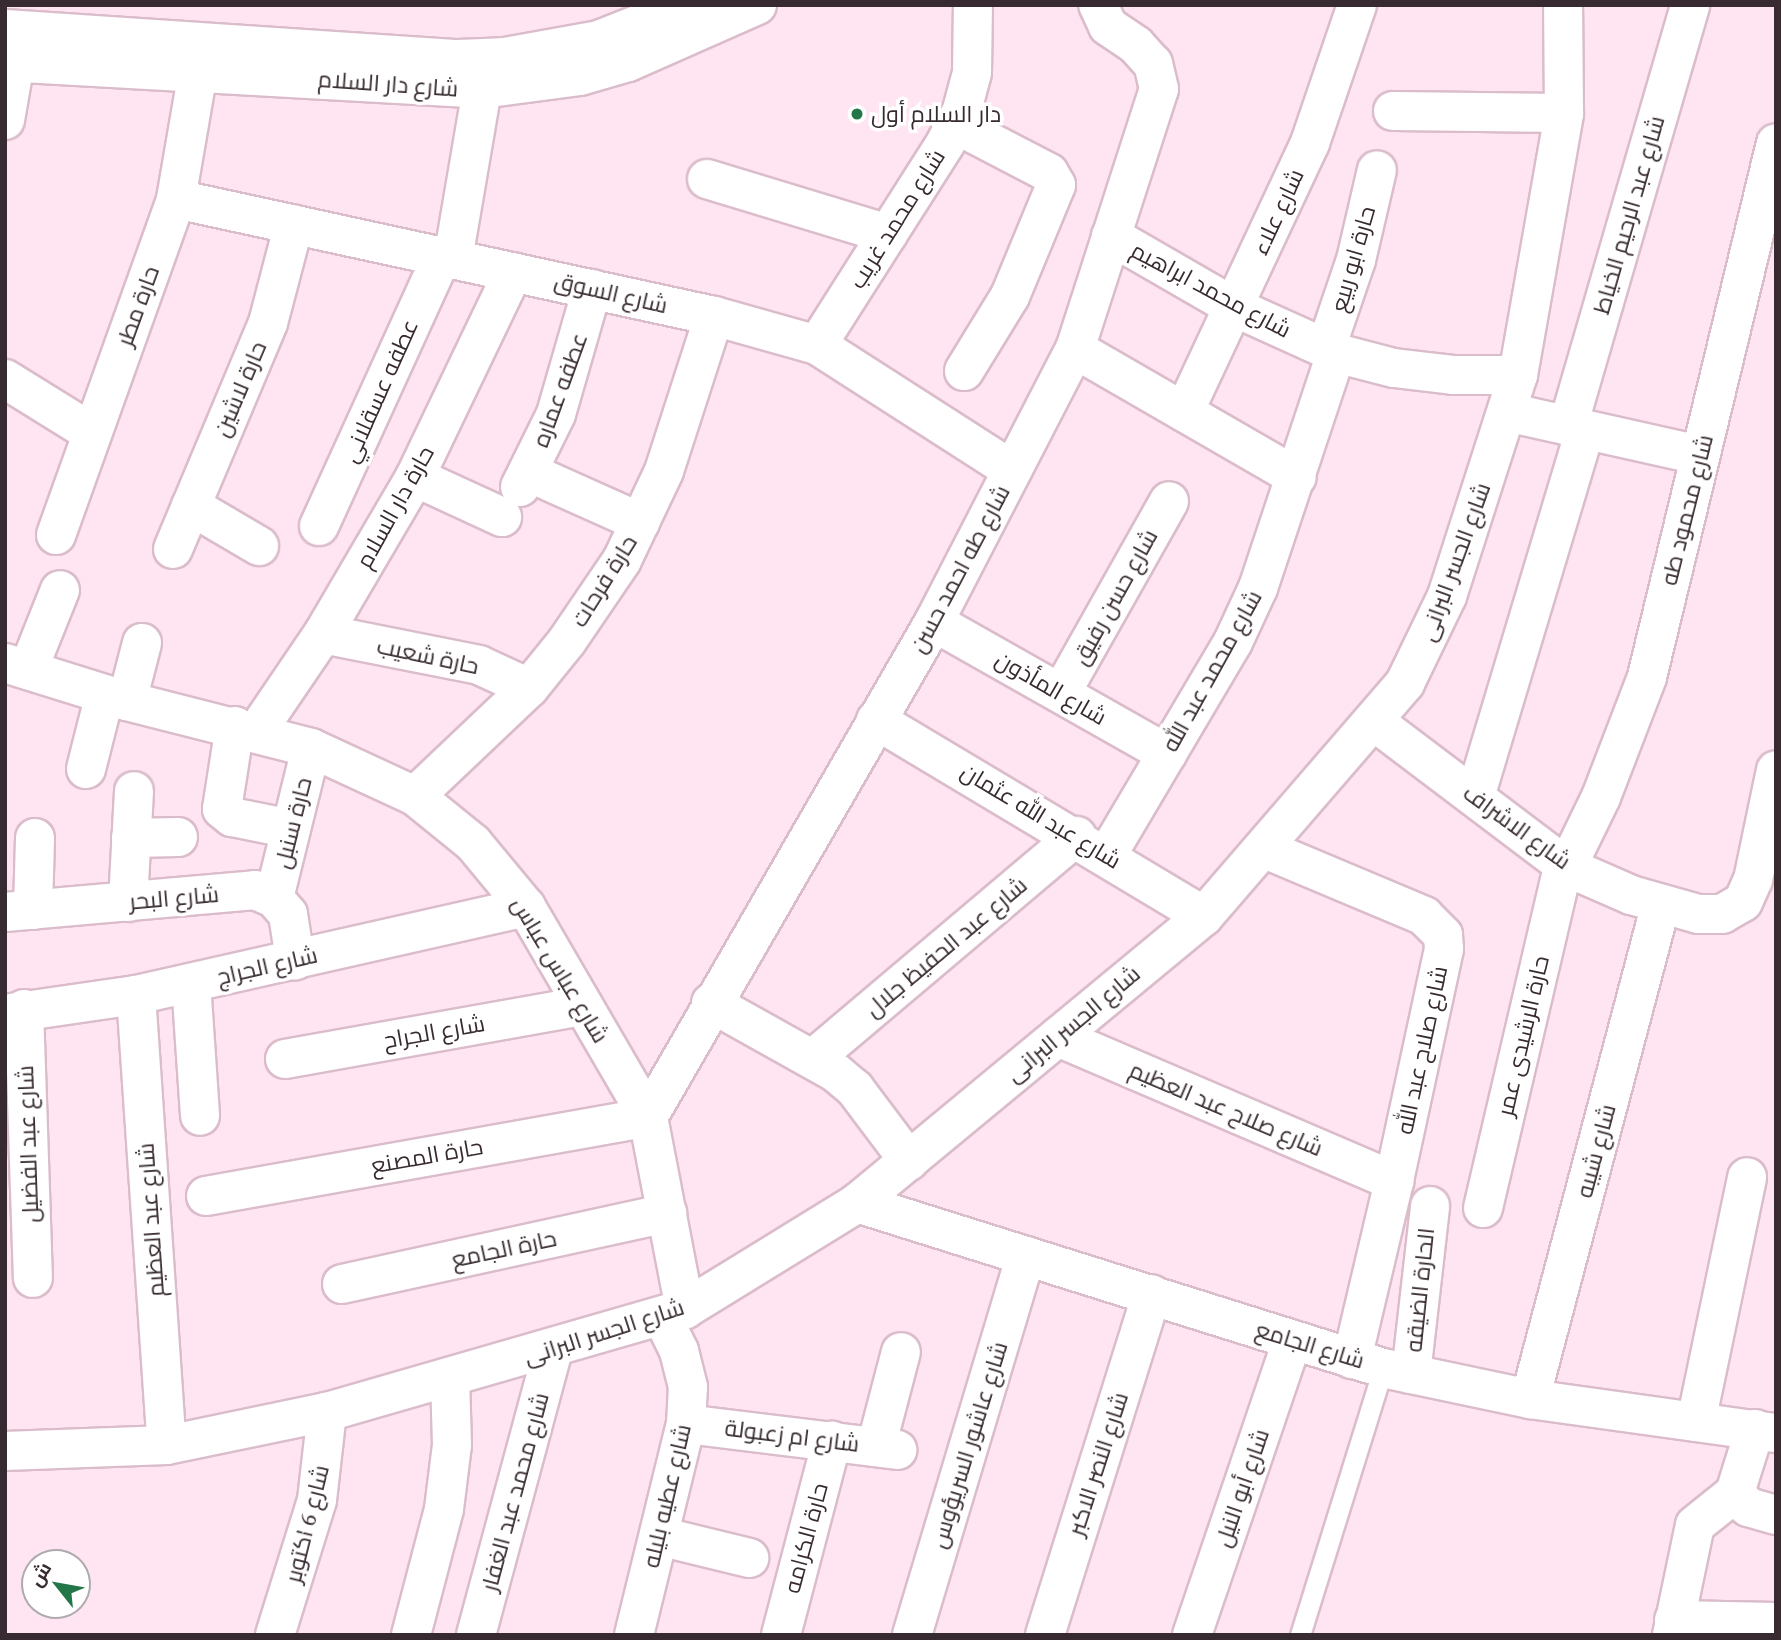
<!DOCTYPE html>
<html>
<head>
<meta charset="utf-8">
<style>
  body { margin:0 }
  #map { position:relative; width:1781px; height:1640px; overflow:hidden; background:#fee5f1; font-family:"Source Serif 4",Cairo,serif }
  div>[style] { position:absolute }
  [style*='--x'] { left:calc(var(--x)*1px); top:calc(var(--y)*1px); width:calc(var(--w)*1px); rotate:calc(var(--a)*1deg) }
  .roads { filter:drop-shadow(2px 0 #dbbccb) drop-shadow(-2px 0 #dbbccb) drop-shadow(0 2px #dbbccb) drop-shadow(0 -2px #dbbccb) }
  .service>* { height:19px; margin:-9.5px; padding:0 9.5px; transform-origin:9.5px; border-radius:9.5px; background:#fff }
  .minor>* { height:38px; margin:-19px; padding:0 19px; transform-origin:19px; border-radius:19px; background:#fff }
  .secondary>* { height:38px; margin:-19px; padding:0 19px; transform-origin:19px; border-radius:19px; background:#fff }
  .dots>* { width:19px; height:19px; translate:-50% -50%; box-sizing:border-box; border:4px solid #fff; border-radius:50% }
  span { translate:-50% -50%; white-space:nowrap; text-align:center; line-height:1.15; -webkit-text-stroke:7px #fff; paint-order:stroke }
  .street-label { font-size:23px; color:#372b31 }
  .poi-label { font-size:23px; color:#372b31 }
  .left { translate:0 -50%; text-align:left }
  .frame { position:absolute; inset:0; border:7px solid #372b31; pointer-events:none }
  .north { position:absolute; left:21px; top:1549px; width:70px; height:70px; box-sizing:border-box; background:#fff; border:2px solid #afaaad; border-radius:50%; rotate:301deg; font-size:19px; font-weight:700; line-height:28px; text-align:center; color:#372b31 }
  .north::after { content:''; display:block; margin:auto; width:24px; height:32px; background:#227648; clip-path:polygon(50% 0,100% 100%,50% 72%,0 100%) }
</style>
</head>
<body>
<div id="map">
  <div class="roads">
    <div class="service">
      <div style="--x:1300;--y:1635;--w:280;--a:-72.7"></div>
    </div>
    <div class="minor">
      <div style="--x:1393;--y:111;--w:171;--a:0.7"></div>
      <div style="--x:5;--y:120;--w:59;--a:-80.2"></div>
      <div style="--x:955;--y:124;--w:106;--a:27.5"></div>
      <div style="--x:1049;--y:173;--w:14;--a:60"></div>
      <div style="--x:1056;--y:185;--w:120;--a:112.5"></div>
      <div style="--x:1010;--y:296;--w:88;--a:121.5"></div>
      <div style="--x:707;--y:179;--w:189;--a:16.9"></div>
      <div style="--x:176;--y:199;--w:551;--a:12.27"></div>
      <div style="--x:714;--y:316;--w:107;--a:15.7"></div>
      <div style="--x:817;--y:345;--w:232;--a:32.7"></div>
      <div style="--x:1111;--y:236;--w:142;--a:30"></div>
      <div style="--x:1234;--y:307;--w:112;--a:24.3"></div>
      <div style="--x:1336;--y:353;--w:60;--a:14.5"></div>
      <div style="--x:1394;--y:368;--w:59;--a:6.8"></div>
      <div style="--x:1453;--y:375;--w:65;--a:0"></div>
      <div style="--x:453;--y:259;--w:172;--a:-80.3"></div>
      <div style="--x:817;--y:345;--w:238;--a:-57.5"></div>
      <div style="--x:945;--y:144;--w:38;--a:-63"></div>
      <div style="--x:962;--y:110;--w:38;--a:-75"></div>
      <div style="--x:972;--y:73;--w:68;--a:-89.2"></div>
      <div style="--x:1326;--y:348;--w:93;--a:-71.2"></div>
      <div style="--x:1356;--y:260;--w:92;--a:-76.9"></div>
      <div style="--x:1075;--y:349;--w:256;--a:30"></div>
      <div style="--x:5;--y:379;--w:102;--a:31.8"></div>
      <div style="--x:1184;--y:412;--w:297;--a:-64.9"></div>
      <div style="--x:1310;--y:143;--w:146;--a:-71.2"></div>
      <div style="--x:1507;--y:412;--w:198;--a:12.6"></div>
      <div style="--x:1568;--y:426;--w:438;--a:-73.8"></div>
      <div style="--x:528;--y:472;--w:123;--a:24.1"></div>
      <div style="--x:415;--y:477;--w:96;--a:24.7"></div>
      <div style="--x:520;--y:487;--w:81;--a:-63.7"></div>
      <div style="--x:556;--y:414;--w:130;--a:-73.9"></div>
      <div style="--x:191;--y:506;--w:79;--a:30.5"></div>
      <div style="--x:319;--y:526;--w:297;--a:-65.5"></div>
      <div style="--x:56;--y:535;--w:357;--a:-70.3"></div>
      <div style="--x:176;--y:199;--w:130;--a:-80.2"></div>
      <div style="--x:173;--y:549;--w:245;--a:-67.2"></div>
      <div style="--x:268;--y:323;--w:102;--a:-75.3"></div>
      <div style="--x:934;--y:622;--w:268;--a:29.5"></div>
      <div style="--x:323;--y:634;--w:159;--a:11.2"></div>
      <div style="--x:479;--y:665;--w:55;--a:24.7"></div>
      <div style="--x:5;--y:663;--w:128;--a:17.3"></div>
      <div style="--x:127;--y:701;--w:190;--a:14.3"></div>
      <div style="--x:311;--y:748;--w:115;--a:24.8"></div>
      <div style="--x:415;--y:796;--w:75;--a:39"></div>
      <div style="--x:473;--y:843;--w:83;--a:50.4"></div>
      <div style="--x:526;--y:907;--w:243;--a:59.8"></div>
      <div style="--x:648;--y:1117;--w:196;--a:79.1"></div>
      <div style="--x:28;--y:670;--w:86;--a:-68.2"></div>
      <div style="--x:1061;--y:693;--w:220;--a:-60.6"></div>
      <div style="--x:127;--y:701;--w:60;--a:-75.5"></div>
      <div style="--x:876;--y:720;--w:382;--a:30.9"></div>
      <div style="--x:1375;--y:722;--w:241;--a:37.1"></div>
      <div style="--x:1567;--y:867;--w:70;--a:23.6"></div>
      <div style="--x:1631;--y:895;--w:70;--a:15.8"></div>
      <div style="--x:1698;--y:914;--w:24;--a:0"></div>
      <div style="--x:1722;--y:914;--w:24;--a:-30"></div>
      <div style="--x:1743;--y:902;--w:24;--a:-66"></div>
      <div style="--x:1753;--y:880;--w:112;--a:-78.2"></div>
      <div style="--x:235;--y:726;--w:84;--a:98.9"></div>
      <div style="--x:222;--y:809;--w:13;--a:39"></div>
      <div style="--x:232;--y:817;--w:60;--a:11.5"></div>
      <div style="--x:257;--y:731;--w:117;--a:-55.8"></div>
      <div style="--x:323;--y:634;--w:182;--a:-59.6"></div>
      <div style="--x:415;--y:477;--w:227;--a:-64.4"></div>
      <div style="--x:86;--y:769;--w:77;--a:-75.8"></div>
      <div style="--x:415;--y:796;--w:157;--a:-43.5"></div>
      <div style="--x:529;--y:688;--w:60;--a:-51"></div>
      <div style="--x:567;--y:641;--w:98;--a:-55.8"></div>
      <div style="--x:622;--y:560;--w:98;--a:-64.7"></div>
      <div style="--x:664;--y:471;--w:163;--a:-72.1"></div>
      <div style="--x:1475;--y:797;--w:383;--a:-73.3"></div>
      <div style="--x:131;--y:838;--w:47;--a:-1.2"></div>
      <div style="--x:1265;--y:849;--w:173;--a:22.8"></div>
      <div style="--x:1424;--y:916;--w:27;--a:45"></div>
      <div style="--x:1443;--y:935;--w:14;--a:86"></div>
      <div style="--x:1444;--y:949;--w:237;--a:102.2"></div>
      <div style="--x:1394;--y:1181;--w:183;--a:103.3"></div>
      <div style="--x:1107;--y:855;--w:247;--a:-59.4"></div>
      <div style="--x:1233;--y:642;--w:60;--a:-65.2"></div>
      <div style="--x:1258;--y:588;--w:248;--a:-71.6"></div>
      <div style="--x:1567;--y:867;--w:78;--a:-64.1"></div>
      <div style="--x:1601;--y:797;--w:129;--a:-69"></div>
      <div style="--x:1647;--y:677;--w:549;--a:-76.42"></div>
      <div style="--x:274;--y:898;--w:154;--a:-76.1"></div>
      <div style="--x:128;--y:902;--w:111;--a:-86.9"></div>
      <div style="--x:33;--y:910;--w:72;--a:-88.4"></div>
      <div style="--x:5;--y:912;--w:251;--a:-5"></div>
      <div style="--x:255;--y:890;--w:21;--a:23"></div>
      <div style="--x:274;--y:898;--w:21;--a:49"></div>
      <div style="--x:288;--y:914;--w:47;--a:81.3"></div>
      <div style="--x:191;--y:983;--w:133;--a:86.1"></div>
      <div style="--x:136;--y:995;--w:451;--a:86.1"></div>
      <div style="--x:711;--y:1003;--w:143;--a:29.2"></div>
      <div style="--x:836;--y:1073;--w:25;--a:40"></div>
      <div style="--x:855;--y:1089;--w:90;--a:53.1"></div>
      <div style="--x:24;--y:1009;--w:269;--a:88.1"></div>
      <div style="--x:5;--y:1014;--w:132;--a:-8.3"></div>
      <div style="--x:136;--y:995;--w:400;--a:-12.7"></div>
      <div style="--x:1058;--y:1037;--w:366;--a:23.2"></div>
      <div style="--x:814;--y:1058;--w:344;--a:-40.2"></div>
      <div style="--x:285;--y:1059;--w:303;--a:-10.1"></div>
      <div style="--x:206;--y:1196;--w:449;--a:-10.1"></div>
      <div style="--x:648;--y:1117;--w:572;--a:-59.98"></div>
      <div style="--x:934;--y:622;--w:307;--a:-62.7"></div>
      <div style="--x:1075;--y:349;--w:273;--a:-72.1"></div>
      <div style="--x:1159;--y:89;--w:26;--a:-103"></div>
      <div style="--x:1153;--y:64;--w:25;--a:-132"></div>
      <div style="--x:1136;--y:45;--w:34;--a:-146"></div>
      <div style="--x:1108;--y:26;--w:23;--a:-115"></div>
      <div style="--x:857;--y:1203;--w:551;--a:17.42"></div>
      <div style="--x:1383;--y:1368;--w:150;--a:11.9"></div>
      <div style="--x:1530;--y:1399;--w:248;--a:7.9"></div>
      <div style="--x:1483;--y:1208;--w:353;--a:-76.8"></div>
      <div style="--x:342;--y:1284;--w:333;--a:-12.3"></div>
      <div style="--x:1411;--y:1374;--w:169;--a:-83.5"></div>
      <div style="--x:1530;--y:1399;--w:512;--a:-75.18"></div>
      <div style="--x:1696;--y:1422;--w:250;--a:-78.2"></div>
      <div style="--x:686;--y:1424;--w:213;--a:7"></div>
      <div style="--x:1755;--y:1429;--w:67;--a:107.4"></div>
      <div style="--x:1735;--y:1493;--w:19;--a:47"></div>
      <div style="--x:1748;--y:1507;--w:29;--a:16"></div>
      <div style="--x:876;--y:1447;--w:98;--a:-75.3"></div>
      <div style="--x:5;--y:1451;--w:162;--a:-2.1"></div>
      <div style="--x:167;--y:1445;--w:163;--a:-11.7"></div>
      <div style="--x:327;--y:1412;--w:373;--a:-16.1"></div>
      <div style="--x:685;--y:1309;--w:202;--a:-31.6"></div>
      <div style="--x:857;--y:1203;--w:450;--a:-39.6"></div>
      <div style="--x:1204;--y:916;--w:308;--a:-49.2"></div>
      <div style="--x:1405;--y:683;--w:97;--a:-64.2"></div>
      <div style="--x:1447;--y:596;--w:232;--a:-72.2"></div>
      <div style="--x:1518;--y:375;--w:266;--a:-80"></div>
      <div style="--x:1564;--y:113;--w:108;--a:-90.5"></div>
      <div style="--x:659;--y:1536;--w:93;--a:13.7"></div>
      <div style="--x:1674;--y:1620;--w:102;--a:1.1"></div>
      <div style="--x:275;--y:1635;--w:141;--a:-72.7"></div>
      <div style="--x:317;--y:1500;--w:89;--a:-83.5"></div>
      <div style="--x:411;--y:1635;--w:130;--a:-75.3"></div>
      <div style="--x:444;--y:1509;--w:64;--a:-82.9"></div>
      <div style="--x:452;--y:1445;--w:67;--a:-91.7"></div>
      <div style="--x:476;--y:1635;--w:295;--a:-74.9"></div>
      <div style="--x:634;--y:1635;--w:217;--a:-76.2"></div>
      <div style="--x:686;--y:1424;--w:37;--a:-87"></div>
      <div style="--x:688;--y:1387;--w:37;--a:-104"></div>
      <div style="--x:679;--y:1351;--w:37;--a:-116"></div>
      <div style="--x:781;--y:1635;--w:201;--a:-75.3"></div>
      <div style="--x:912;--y:1635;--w:396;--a:-73.3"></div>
      <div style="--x:1045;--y:1635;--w:357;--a:-72.6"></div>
      <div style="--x:1192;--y:1635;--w:311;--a:-71.2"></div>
      <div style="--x:1672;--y:1635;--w:112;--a:-78.2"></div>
      <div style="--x:1695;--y:1525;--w:51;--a:-38.7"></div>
    </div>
    <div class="secondary">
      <div style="--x:5;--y:29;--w:454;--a:3.8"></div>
      <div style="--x:458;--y:59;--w:47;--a:-2.4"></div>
      <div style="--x:505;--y:57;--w:96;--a:-10.3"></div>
      <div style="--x:599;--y:40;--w:95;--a:-21.7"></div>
      <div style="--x:5;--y:62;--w:478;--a:3.2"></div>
      <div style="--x:482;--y:89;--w:99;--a:-7.6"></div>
      <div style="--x:580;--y:76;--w:50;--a:-16.3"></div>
      <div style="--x:628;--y:62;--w:141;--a:-23.8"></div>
    </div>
  </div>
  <div class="dots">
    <div style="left:857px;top:114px;background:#227648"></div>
  </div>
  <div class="street-label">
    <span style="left:388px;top:84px;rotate:4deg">شارع دار السلام</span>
    <span style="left:1278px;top:212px;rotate:-65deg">شارع علاء</span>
    <span style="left:1629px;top:215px;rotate:-74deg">شارع عبد الرحيم الخياط</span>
    <span style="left:897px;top:219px;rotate:-58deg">شارع محمد غريب</span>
    <span style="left:1353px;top:259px;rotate:-74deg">حارة ابو ربيع</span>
    <span style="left:1211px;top:290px;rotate:28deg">شارع محمد ابراهيم</span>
    <span style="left:611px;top:293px;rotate:13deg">شارع السوق</span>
    <span style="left:138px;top:306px;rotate:-70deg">حارة مطر</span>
    <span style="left:240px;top:389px;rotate:-67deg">حارة لاشين</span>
    <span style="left:560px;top:390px;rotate:-70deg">عطفه عماره</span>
    <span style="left:380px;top:391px;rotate:-66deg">عطفه عسقلاني</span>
    <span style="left:395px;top:507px;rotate:-61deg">حارة دار السلام</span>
    <span style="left:1687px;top:510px;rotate:-76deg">شارع محمود طه</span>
    <span style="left:1455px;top:562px;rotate:-70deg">شارع الجسر البرانى</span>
    <span style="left:960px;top:569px;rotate:-62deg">شارع طه احمد حسن</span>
    <span style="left:604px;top:581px;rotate:-58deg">حارة فرحات</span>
    <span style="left:1115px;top:597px;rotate:-61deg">شارع حسن رفيق</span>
    <span style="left:428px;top:656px;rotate:12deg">حارة شعيب</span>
    <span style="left:1212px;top:671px;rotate:-61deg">شارع محمد عبد الله</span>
    <span style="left:1051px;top:688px;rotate:30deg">شارع المأذون</span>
    <span style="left:1041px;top:816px;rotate:31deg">شارع عبد الله عثمان</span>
    <span style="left:293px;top:823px;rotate:-76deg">حارة سنبل</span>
    <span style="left:1517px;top:827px;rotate:36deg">شارع الاشراف</span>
    <span style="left:174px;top:898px;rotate:-5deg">شارع البحر</span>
    <span style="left:946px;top:947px;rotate:-40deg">شارع عبد الحفيظ جلال</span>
    <span style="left:267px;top:966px;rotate:-13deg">شارع الجراج</span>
    <span style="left:560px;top:970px;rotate:59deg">شارع عباس عباس</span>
    <span style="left:1073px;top:1024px;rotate:-40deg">شارع الجسر البرانى</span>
    <span style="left:434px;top:1032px;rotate:-10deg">شارع الجراح</span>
    <span style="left:1523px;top:1036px;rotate:-77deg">حارة الرشيدى عمر</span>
    <span style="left:1422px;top:1050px;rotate:-78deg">شارع صلاح عبد الله</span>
    <span style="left:1226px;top:1109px;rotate:23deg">شارع صلاح عبد العظيم</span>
    <span style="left:28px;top:1144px;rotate:-92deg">شارع عبد الفضيل</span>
    <span style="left:1596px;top:1151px;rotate:-75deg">شارع شيبه</span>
    <span style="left:427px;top:1156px;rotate:-10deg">حارة المصنع</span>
    <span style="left:151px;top:1220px;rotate:-94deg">شارع عبد العظيم</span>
    <span style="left:504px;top:1249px;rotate:-12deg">حارة الجامع</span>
    <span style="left:1420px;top:1290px;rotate:-84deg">الحارة الضيقه</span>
    <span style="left:604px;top:1332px;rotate:-18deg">شارع الجسر البرانى</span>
    <span style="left:1310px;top:1345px;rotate:17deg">شارع الجامع</span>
    <span style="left:792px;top:1436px;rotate:7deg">شارع ام زعبولة</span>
    <span style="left:969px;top:1445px;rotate:-73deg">شارع عاشور السريؤوس</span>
    <span style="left:1098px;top:1464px;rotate:-72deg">شارع النصر الاكبر</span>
    <span style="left:1242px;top:1488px;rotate:-71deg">شارع أبو النيل</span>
    <span style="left:515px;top:1492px;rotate:-75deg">شارع محمد عبد الغفار</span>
    <span style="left:667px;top:1496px;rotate:-77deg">شارع عطيه بليله</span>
    <span style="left:307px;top:1524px;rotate:-76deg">شارع 6 اكتوبر</span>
    <span style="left:806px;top:1538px;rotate:-75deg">حارة الكرامه</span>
  </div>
  <div class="poi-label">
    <span class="left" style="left:871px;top:114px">دار السلام أول</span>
  </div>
  <div class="frame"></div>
  <div class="north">ش</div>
</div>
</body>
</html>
